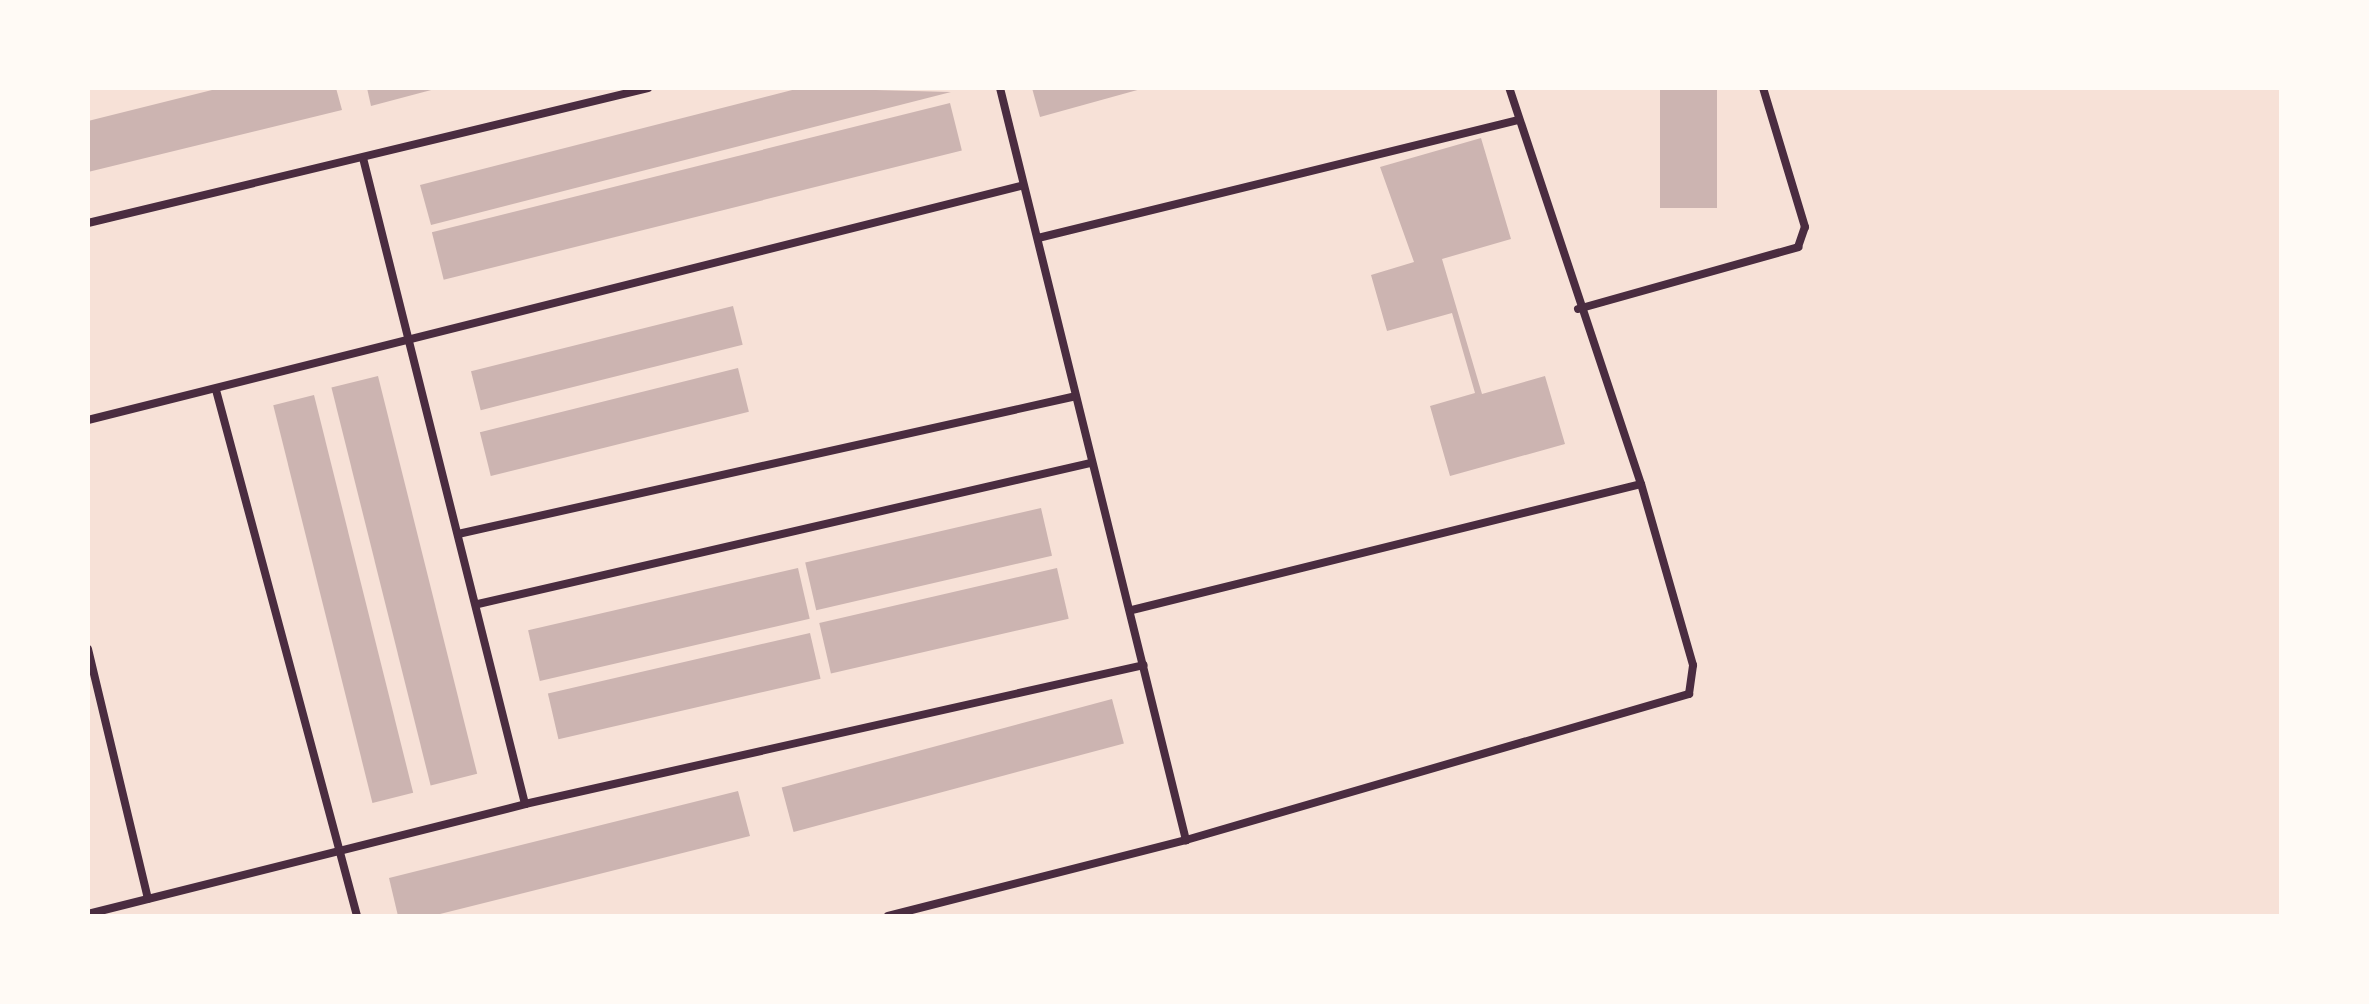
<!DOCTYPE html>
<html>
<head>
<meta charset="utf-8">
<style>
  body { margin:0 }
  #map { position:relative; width:2369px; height:1004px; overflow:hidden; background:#f7e1d7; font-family:"Crimson Pro",serif }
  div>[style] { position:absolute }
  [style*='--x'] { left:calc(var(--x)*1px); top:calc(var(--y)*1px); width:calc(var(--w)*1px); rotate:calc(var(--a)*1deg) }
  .building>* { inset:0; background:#ccb4b1; transform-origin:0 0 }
  .minor>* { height:8px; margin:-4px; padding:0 4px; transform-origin:4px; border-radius:4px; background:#4a2c40 }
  span { translate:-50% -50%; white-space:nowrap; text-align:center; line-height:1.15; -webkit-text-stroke:7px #fffaf5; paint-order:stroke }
  .frame { position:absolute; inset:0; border:90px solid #fffaf5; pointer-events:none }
</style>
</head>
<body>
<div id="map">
  <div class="building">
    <div style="clip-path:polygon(220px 88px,336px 88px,342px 110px,88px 172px,88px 121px)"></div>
    <div style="clip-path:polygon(367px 88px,435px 88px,435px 89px,371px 106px)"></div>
    <div style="clip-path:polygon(800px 88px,951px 92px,431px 225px,420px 185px)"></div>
    <div style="clip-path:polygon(1032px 88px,1141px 88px,1141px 89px,1040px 117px)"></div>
    <div style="left:1660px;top:88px;width:57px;height:120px"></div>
    <div style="left:950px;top:103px;width:49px;height:534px;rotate:76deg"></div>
    <div style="clip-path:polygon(1481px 138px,1511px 239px,1442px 259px,1482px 394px,1545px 376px,1565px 444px,1450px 476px,1430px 406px,1475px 393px,1452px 313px,1387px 331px,1371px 275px,1414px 262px,1380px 167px)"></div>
    <div style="left:733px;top:306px;width:40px;height:270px;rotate:76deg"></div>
    <div style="left:738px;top:368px;width:45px;height:266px;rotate:76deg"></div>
    <div style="left:378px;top:376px;width:410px;height:48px;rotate:76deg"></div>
    <div style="left:314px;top:395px;width:410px;height:42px;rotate:76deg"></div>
    <div style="left:1041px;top:508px;width:49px;height:242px;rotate:77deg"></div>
    <div style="left:798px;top:568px;width:52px;height:277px;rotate:77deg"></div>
    <div style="left:1057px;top:568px;width:52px;height:244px;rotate:77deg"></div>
    <div style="left:810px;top:633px;width:47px;height:269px;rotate:77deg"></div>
    <div style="left:1112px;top:699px;width:46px;height:342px;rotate:75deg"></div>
    <div style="clip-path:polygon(738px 791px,750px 836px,432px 916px,398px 916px,389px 878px)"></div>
  </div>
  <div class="minor">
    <div style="--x:1000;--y:88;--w:775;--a:76.11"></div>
    <div style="--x:363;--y:158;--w:666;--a:75.92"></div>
    <div style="--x:88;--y:223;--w:576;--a:-13.55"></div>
    <div style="--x:1038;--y:238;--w:494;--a:-13.8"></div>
    <div style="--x:1578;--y:309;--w:229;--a:-15.7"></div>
    <div style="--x:1798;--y:247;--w:21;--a:-71"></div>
    <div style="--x:1805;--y:227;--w:145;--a:-106.8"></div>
    <div style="--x:216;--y:390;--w:545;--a:74.99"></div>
    <div style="--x:88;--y:420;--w:962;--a:-14.08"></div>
    <div style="--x:458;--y:534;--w:629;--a:-12.58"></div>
    <div style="--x:478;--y:604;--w:628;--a:-12.97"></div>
    <div style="--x:1132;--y:610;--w:524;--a:-13.9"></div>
    <div style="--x:88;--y:649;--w:257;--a:76.5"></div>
    <div style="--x:88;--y:914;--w:451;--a:-14.1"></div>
    <div style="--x:525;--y:804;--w:634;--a:-12.66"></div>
    <div style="--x:888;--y:916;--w:308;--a:-14.3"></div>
    <div style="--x:1186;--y:840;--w:524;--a:-16.19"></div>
    <div style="--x:1689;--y:694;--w:29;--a:-82"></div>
    <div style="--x:1693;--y:665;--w:188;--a:-106"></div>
    <div style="--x:1641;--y:484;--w:417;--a:-108.4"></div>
  </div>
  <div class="frame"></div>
</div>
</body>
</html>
